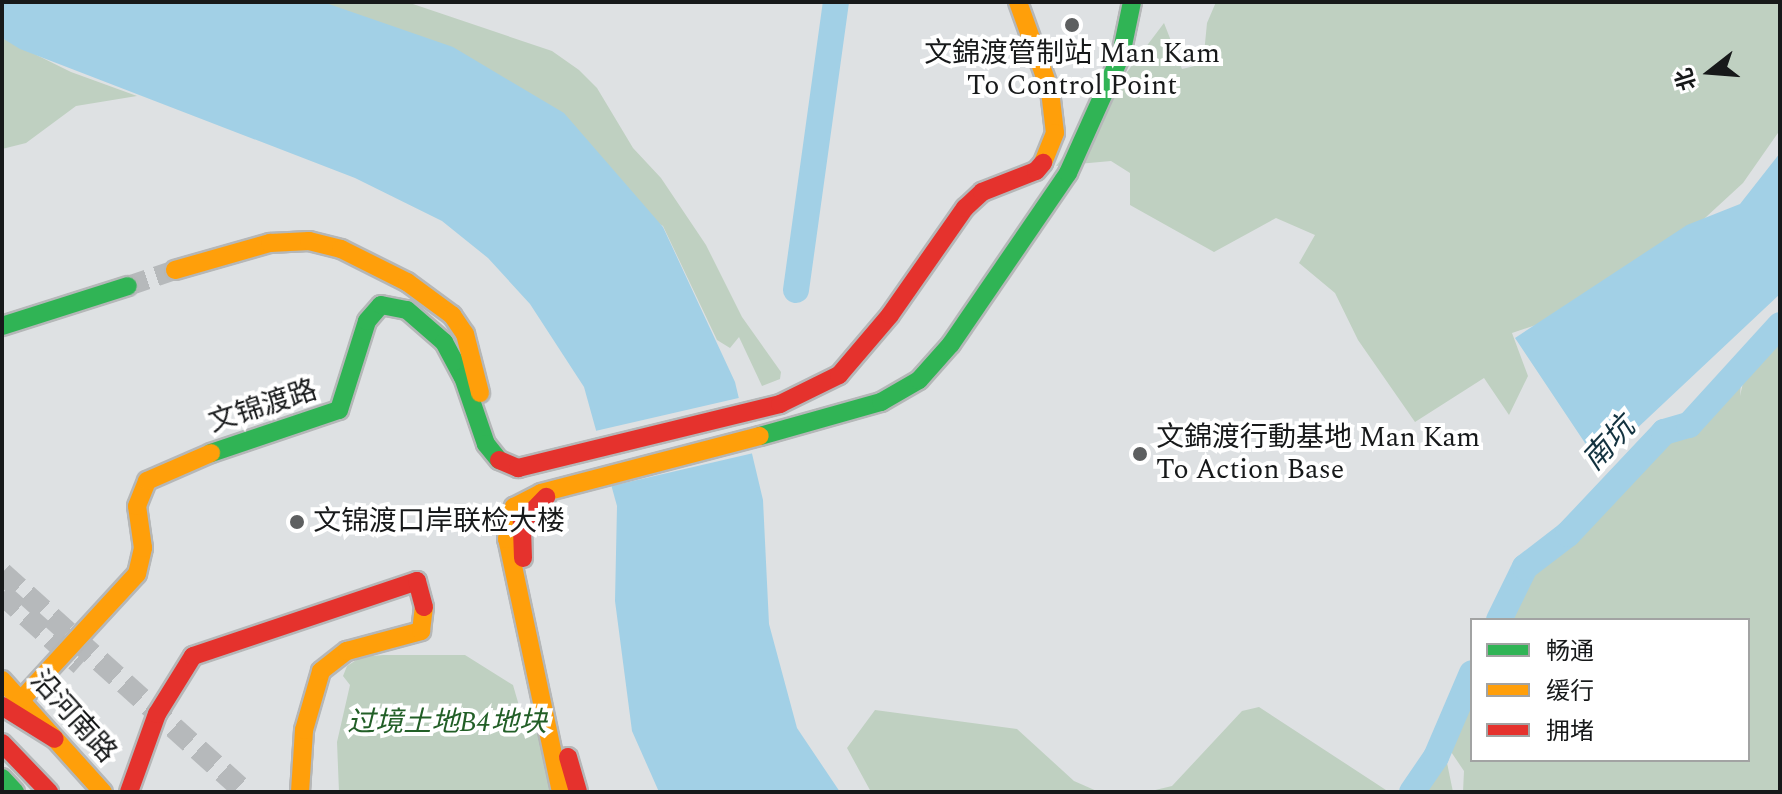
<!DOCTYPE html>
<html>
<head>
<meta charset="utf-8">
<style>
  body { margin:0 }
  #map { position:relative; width:1782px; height:794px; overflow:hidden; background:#dee1e3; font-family:Spectral,"Noto Sans SC",serif }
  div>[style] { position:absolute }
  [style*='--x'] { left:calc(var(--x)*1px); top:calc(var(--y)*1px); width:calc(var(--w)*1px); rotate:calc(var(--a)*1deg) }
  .green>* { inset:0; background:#bfd0c1 }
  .water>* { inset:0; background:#a2d0e6 }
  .pier>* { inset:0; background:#dee1e3; transform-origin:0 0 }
  .river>* { height:26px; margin:-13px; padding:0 13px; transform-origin:13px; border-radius:13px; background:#a2d0e6 }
  .primary-tunnel>* { height:20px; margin-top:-10px; transform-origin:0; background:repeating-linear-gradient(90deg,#b6b9bb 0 20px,transparent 0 30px) }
  .highway-tunnel>* { height:22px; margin-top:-11px; transform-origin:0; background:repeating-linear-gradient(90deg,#b6b9bb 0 22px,transparent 0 33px) }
  .roads { filter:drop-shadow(2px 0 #b5b7b8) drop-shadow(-2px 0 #b5b7b8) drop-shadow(0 2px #b5b7b8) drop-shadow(0 -2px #b5b7b8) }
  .fast>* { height:18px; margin:-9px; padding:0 9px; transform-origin:9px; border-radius:9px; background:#30b455 }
  .slow>* { height:18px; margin:-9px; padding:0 9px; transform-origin:9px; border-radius:9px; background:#ff9f0a }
  .jam>* { height:18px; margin:-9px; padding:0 9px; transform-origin:9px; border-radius:9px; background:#e5322d }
  .dots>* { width:22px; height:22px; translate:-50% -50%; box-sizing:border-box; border:4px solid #fff; border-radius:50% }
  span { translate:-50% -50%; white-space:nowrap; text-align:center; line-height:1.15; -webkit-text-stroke:8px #fff; paint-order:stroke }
  .poi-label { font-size:28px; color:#17191a }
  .left { translate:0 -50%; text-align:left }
  .street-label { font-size:28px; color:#17191a }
  .park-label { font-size:28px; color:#225f27; font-style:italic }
  .water-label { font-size:30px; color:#13323f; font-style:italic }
  .frame { position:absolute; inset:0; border:4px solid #17191a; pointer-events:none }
  .legend { position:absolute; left:1470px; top:618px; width:280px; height:144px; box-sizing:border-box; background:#fff; border:2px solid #a2a3a3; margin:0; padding:10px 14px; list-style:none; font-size:24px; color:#17191a }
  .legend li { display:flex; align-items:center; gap:16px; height:40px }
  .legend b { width:40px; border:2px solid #a2a3a3 }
  .north { position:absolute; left:1670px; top:32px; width:80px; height:80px; -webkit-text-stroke:6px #fff; paint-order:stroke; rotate:253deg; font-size:22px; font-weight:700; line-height:32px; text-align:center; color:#17191a }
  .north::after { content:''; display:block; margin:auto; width:28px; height:36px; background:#17191a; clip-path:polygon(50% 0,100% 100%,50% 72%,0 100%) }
</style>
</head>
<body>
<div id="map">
  <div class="green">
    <div style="clip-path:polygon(297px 2px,407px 2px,552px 51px,579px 70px,597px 88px,633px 148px,661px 178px,706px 245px,742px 317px,781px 372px,780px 379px,762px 386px,739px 337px,730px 348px,717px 340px,663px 226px)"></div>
    <div style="clip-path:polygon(1216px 2px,1780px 2px,1780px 130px,1743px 183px,1680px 241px,1563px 316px,1512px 333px,1528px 376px,1509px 415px,1484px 378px,1415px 422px,1358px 340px,1335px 293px,1299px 263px,1315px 235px,1276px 218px,1214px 252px,1130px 205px,1130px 173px,1111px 161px,1056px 166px,1164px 23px,1182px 69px,1203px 64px,1207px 23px)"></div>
    <div style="clip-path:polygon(2px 38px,71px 72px,137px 96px,76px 106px,26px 143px,2px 149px)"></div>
    <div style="clip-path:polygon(1780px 326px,1780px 792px,1463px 792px,1464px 771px,1443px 740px,1472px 677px,1472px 760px,1748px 760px,1748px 620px,1499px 620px,1525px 567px,1559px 541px,1664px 432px,1689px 425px,1742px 370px,1740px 396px,1747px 365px)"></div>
    <div style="clip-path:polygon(383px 655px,465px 655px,513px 685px,524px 723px,548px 743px,556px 778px,551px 792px,339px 792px,337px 742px,350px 685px,343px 676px,347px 666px,361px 657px)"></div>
    <div style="clip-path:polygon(1259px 707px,1389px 792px,1147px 792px,1172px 786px,1242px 711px)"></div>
    <div style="clip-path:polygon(875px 710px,1017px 729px,1074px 781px,1099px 792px,871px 792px,847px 748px)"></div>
    <div style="clip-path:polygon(1430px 751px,1445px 753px,1453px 792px,1414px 792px)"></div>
  </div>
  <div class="water">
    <div style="clip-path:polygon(2px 2px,323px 2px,453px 47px,564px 113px,663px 227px,735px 382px,763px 500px,769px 624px,797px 728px,840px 792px,659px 792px,632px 731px,615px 601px,617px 506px,584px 387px,530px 304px,488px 258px,442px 221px,355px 178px,20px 49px,2px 38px)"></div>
    <div style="clip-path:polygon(1780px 153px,1780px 294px,1599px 464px,1515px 338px,1687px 225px,1740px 204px)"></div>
  </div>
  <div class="pier">
    <div style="left:743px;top:397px;width:57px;height:155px;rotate:77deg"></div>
  </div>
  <div class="river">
    <div style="--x:796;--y:290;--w:291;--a:-82.1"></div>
    <div style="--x:1499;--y:620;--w:59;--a:-63.9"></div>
    <div style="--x:1525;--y:567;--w:54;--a:-37.5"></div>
    <div style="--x:1568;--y:534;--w:140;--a:-46.7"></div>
    <div style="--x:1664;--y:432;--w:26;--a:-16"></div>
    <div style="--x:1689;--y:425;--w:135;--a:-47.7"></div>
    <div style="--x:1412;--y:792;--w:42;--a:-55.6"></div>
    <div style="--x:1436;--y:757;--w:91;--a:-66.8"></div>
  </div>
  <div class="primary-tunnel">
    <div style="--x:128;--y:286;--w:50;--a:-18.8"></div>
  </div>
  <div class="highway-tunnel">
    <div style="--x:2;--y:573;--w:327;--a:42"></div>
    <div style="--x:2;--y:594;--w:106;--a:41.9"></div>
  </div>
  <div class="roads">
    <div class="fast">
      <div style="--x:2;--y:326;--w:132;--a:-17.6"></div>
      <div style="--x:760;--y:436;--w:126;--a:-15.7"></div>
      <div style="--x:881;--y:402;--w:44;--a:-30.1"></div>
      <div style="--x:919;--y:380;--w:48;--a:-48.4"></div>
      <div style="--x:951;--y:344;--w:207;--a:-55.6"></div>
      <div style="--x:1068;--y:173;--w:129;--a:-65.8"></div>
      <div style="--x:1121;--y:55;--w:54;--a:-78.3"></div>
      <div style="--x:211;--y:453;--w:135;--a:-18.6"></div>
      <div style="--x:339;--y:410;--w:93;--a:-72.5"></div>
      <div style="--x:367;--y:321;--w:21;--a:-49"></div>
      <div style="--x:381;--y:305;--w:26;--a:11"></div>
      <div style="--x:407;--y:310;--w:49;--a:40.9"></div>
      <div style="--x:444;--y:342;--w:40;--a:62"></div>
      <div style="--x:463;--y:377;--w:71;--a:71.1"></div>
      <div style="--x:486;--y:444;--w:21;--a:51"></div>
      <div style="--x:2;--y:778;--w:19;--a:47"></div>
    </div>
    <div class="slow">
      <div style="--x:1018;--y:2;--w:95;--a:70.2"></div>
      <div style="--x:1050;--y:91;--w:42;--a:83.2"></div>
      <div style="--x:1055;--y:133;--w:32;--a:112"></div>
      <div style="--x:175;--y:270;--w:99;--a:-15.9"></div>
      <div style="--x:270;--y:243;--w:39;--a:-3"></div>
      <div style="--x:309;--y:241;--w:33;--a:14"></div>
      <div style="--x:341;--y:249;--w:74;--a:26.6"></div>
      <div style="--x:407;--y:282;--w:56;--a:36.3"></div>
      <div style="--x:452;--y:315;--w:23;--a:56"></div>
      <div style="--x:465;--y:334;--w:61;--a:75.7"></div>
      <div style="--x:2;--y:680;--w:151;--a:48"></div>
      <div style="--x:21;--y:700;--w:171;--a:-47.4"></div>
      <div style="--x:137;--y:574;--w:27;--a:-77"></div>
      <div style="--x:143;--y:548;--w:42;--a:-98.1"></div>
      <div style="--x:137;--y:506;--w:27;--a:-68"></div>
      <div style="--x:147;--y:481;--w:70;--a:-23.6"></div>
      <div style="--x:300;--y:792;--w:62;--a:-86.3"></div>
      <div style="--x:304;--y:730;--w:61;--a:-73.9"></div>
      <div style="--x:321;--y:671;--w:33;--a:-38"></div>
      <div style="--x:347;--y:651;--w:77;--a:-15.1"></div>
      <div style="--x:421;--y:631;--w:24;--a:-83"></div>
      <div style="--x:561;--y:792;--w:259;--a:-102"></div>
      <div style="--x:507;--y:539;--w:33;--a:-78"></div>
      <div style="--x:514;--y:507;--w:30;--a:-27"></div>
      <div style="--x:541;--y:493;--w:226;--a:-14.6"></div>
    </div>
    <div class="jam">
      <div style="--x:499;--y:460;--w:21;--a:23"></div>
      <div style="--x:518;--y:468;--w:270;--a:-13.7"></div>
      <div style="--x:780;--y:404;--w:66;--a:-26.2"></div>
      <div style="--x:839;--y:375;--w:79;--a:-49.6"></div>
      <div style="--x:890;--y:315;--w:131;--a:-55"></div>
      <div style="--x:965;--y:208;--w:23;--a:-43"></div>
      <div style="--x:982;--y:192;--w:58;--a:-21.3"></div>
      <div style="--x:1036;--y:171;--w:11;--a:-49"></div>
      <div style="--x:523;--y:558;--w:36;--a:-92"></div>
      <div style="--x:522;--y:522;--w:35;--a:-46"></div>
      <div style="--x:2;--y:706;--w:62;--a:31.9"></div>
      <div style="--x:2;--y:743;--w:68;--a:46.2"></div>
      <div style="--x:568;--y:757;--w:36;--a:74"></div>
      <div style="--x:129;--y:792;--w:83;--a:-70.3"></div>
      <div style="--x:157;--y:714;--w:68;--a:-58.2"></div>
      <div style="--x:193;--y:656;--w:236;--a:-18.5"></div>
      <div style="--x:417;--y:581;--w:27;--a:75"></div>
    </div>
  </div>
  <div class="dots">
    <div style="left:1072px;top:25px;background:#5d5f60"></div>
    <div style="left:1140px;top:454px;background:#5d5f60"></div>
    <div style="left:297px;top:522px;background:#5d5f60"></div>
  </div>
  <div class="poi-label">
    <span style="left:1072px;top:70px">文錦渡管制站 Man Kam<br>To Control Point</span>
    <span class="left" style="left:1156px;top:454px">文錦渡行動基地 Man Kam<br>To Action Base</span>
    <span class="left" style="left:313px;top:522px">文锦渡口岸联检大楼</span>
  </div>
  <div class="street-label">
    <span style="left:263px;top:407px;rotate:-18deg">文锦渡路</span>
    <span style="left:73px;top:717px;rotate:48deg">沿河南路</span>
  </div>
  <div class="park-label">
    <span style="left:447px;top:723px">过境土地B4地块</span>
  </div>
  <div class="water-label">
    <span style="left:1609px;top:444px;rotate:-47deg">南坑</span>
  </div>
  <div class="frame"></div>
  <ul class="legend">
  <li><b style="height:10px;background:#30b455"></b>畅通</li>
  <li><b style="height:10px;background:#ff9f0a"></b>缓行</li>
  <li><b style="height:10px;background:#e5322d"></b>拥堵</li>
  </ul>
  <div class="north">北</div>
</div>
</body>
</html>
